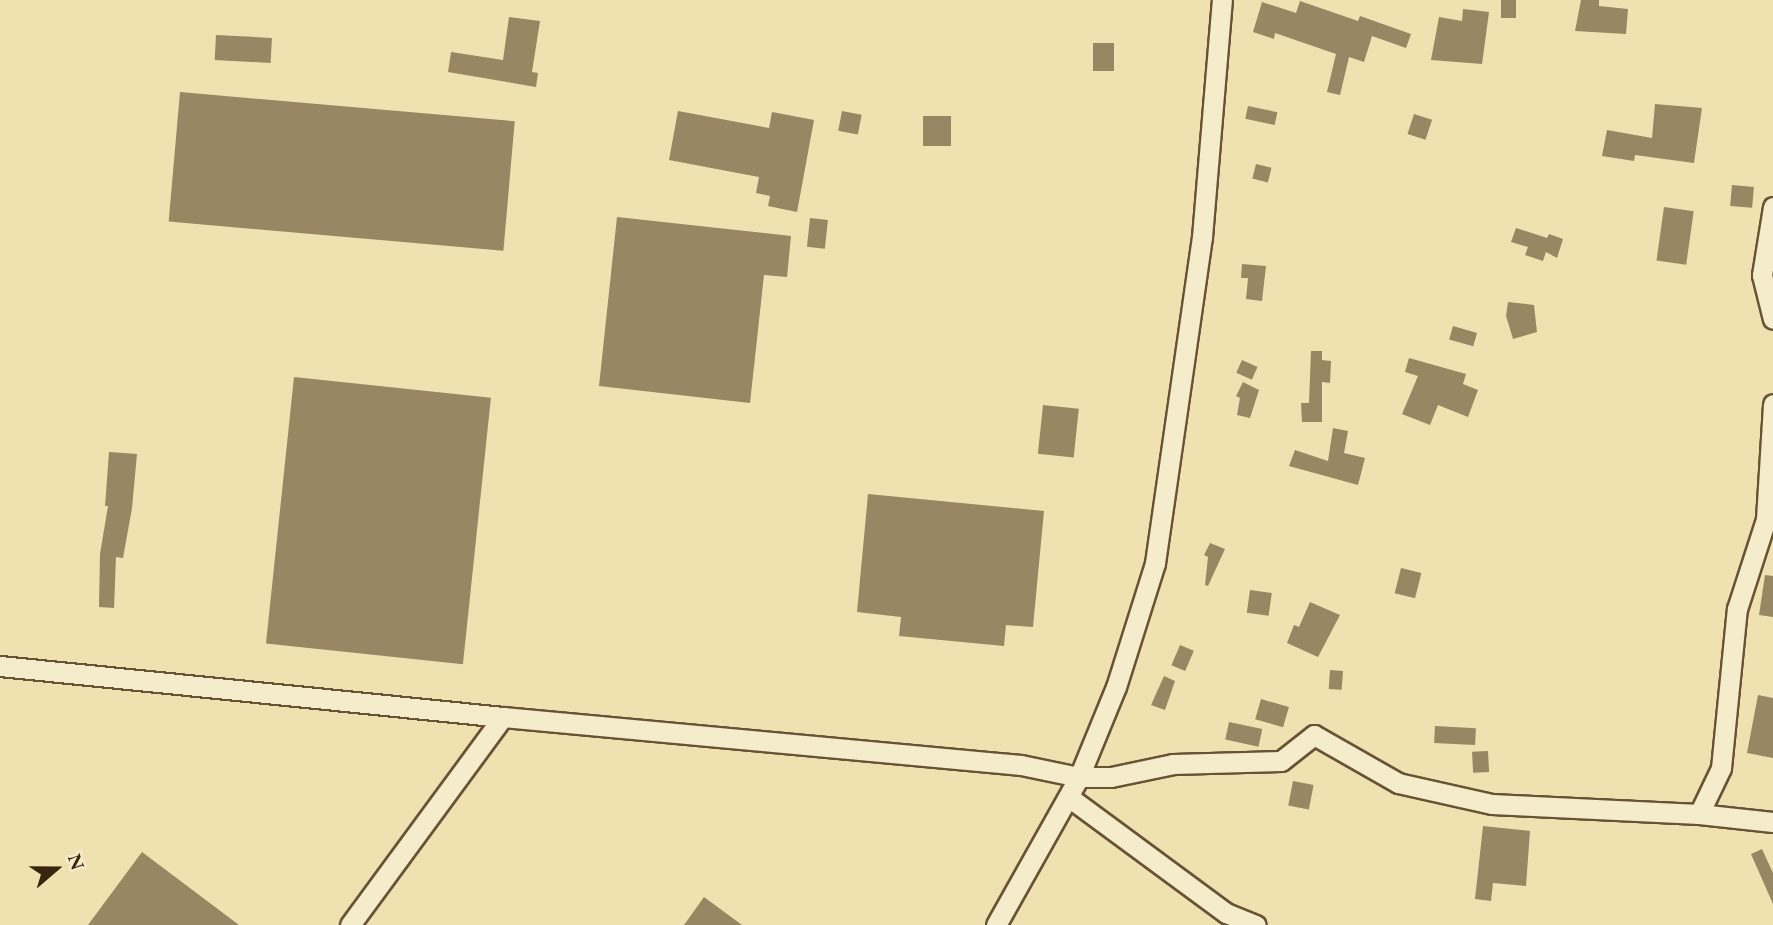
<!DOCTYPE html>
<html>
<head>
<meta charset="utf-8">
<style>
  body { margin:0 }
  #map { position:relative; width:1773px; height:925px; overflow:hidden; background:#f0e1b1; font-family:"EB Garamond",serif }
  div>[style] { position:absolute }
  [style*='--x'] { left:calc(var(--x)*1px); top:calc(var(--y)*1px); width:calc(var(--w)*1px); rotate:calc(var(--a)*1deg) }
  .building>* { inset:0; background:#998662; transform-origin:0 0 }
  .roads { filter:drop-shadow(2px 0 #685335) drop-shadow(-2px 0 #685335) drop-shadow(0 2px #685335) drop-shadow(0 -2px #685335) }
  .minor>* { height:19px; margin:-9.5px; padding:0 9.5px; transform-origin:9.5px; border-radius:9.5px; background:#f5eccc }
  span { translate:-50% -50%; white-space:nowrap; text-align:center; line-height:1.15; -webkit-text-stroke:5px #f5eccc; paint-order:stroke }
  .north { position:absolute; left:21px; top:834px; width:70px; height:70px; -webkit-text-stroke:5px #f5eccc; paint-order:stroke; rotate:70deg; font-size:19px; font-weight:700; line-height:28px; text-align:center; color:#3b240c }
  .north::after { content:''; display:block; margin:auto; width:24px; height:32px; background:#3b240c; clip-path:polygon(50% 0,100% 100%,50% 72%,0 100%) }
</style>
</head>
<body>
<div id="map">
  <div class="building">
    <div style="left:1501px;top:0;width:15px;height:18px"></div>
    <div style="clip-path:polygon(1581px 0,1599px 0,1599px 6px,1628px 9px,1626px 34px,1575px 31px)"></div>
    <div style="clip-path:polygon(1300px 1px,1358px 21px,1360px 16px,1411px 34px,1406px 48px,1372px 36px,1364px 62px,1349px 57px,1340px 95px,1327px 92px,1336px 54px,1275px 33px,1274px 39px,1253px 32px,1262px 2px,1296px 13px)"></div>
    <div style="clip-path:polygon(1463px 9px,1489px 12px,1482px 64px,1431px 60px,1439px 17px,1462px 21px)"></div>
    <div style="clip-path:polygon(509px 17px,540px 21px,532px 72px,538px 73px,536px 87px,448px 72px,451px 52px,503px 60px)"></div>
    <div style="left:216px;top:35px;width:56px;height:25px;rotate:3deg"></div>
    <div style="left:1093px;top:43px;width:21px;height:28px"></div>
    <div style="left:180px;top:92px;width:336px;height:130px;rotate:5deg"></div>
    <div style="clip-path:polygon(1655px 104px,1702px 108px,1694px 163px,1635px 155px,1634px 161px,1602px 156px,1607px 130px,1652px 138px)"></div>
    <div style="left:1248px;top:106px;width:30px;height:13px;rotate:12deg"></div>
    <div style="clip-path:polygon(678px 111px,769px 128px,772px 112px,814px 120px,797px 212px,768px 206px,770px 196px,756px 193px,759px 177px,669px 160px)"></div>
    <div style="left:842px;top:111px;width:20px;height:20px;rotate:11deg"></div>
    <div style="left:1414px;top:114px;width:19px;height:21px;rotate:18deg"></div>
    <div style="left:923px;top:116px;width:28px;height:30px"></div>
    <div style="left:1256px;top:164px;width:16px;height:15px;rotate:14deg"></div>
    <div style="left:1732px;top:185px;width:22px;height:21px;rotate:5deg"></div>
    <div style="left:1664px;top:207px;width:30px;height:54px;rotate:8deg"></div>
    <div style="clip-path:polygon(617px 217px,791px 236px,787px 277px,764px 275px,750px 403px,599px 386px)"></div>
    <div style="left:810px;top:218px;width:18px;height:29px;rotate:6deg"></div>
    <div style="clip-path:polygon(1516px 228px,1547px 238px,1549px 234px,1563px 239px,1557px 258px,1546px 252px,1543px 261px,1525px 255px,1528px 247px,1511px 242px)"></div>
    <div style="clip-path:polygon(1242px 264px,1266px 266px,1262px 301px,1246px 299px,1248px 278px,1241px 278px)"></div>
    <div style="clip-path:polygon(1508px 302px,1534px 305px,1537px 332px,1513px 339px,1506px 316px)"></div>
    <div style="left:1453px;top:326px;width:25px;height:14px;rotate:16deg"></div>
    <div style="clip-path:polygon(1311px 351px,1322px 351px,1322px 360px,1331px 361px,1330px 383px,1322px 382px,1322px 422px,1302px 422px,1301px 403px,1309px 403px)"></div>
    <div style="clip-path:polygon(1409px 358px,1466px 374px,1463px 384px,1478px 390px,1468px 417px,1438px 405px,1430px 425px,1402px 414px,1418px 376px,1405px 372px)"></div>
    <div style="left:1242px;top:360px;width:17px;height:14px;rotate:24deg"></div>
    <div style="left:294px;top:377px;width:198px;height:268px;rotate:6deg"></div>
    <div style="clip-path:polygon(1243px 382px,1259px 390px,1250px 418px,1237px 415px,1240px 398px,1236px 396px)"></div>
    <div style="left:1043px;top:405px;width:36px;height:49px;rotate:6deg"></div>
    <div style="clip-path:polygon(1333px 428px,1348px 431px,1344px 453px,1365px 458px,1358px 485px,1289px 466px,1295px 450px,1328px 461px)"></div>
    <div style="clip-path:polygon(109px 452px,137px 454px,132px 508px,123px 558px,116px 557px,114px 608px,99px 607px,100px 554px,108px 506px,105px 506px)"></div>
    <div style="clip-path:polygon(868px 494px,1044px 511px,1033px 627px,1006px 625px,1004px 646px,899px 636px,901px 617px,857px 612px)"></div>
    <div style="clip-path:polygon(1210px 543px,1225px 549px,1208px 586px,1205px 585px,1208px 557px,1204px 555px)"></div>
    <div style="left:1401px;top:568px;width:21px;height:26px;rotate:14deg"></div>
    <div style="clip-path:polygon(1765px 575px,1773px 576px,1773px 617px,1759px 615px)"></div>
    <div style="left:1250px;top:590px;width:22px;height:23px;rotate:8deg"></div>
    <div style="clip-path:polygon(1310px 602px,1340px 615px,1318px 657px,1287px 643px,1294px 625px,1299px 627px)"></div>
    <div style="left:1180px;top:645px;width:15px;height:22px;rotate:23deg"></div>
    <div style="left:1330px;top:670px;width:13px;height:19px;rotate:4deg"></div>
    <div style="clip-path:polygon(1164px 676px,1175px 681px,1165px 710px,1151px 705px)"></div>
    <div style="clip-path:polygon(1758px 695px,1773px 698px,1773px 758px,1747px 753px)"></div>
    <div style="left:1261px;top:699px;width:29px;height:21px;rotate:16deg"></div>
    <div style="left:1229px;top:722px;width:34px;height:18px;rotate:12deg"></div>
    <div style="left:1435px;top:726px;width:41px;height:17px;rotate:3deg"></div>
    <div style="left:1488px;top:751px;width:21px;height:16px;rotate:87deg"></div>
    <div style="left:1293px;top:781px;width:21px;height:25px;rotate:11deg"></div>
    <div style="clip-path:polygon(1483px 826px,1530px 831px,1526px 886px,1493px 883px,1491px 901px,1475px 899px)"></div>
    <div style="clip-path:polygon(1762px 849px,1773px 873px,1773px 904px,1751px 854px)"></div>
    <div style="clip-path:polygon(142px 852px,239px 925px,88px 925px)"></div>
    <div style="clip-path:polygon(704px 897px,742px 925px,684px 925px)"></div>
  </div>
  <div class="roads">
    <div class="minor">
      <div style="--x:1773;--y:207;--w:69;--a:99.2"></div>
      <div style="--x:1762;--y:275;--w:45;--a:76"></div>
      <div style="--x:0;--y:666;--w:506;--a:5.79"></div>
      <div style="--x:503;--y:717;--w:520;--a:5.29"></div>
      <div style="--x:1021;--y:765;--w:59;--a:11.7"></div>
      <div style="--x:1079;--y:777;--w:32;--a:0"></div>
      <div style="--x:1111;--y:777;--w:63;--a:-11.8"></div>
      <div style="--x:1173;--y:764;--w:108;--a:-1.6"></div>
      <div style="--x:1281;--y:761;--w:42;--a:-38.2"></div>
      <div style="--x:1314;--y:735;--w:97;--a:29.7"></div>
      <div style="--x:1398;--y:783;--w:96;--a:12.6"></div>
      <div style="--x:1492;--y:804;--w:207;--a:2.8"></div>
      <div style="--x:1699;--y:814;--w:51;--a:-64.4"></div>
      <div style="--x:1721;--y:768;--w:160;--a:-84.3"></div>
      <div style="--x:1737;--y:609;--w:95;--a:-72.1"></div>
      <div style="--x:1766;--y:519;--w:115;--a:-86.5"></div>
      <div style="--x:1070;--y:798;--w:194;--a:36.4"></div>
      <div style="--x:1226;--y:913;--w:32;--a:22"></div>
      <div style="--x:1699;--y:814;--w:74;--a:6.2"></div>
      <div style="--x:350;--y:925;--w:258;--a:-53.7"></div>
      <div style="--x:996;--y:925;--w:170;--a:-60.7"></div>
      <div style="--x:1079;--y:777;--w:97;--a:-67.7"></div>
      <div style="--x:1116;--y:687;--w:130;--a:-72.5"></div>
      <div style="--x:1155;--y:563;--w:329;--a:-81.8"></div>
      <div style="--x:1202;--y:237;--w:238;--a:-85.2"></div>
    </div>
  </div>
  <div class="north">N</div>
</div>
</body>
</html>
